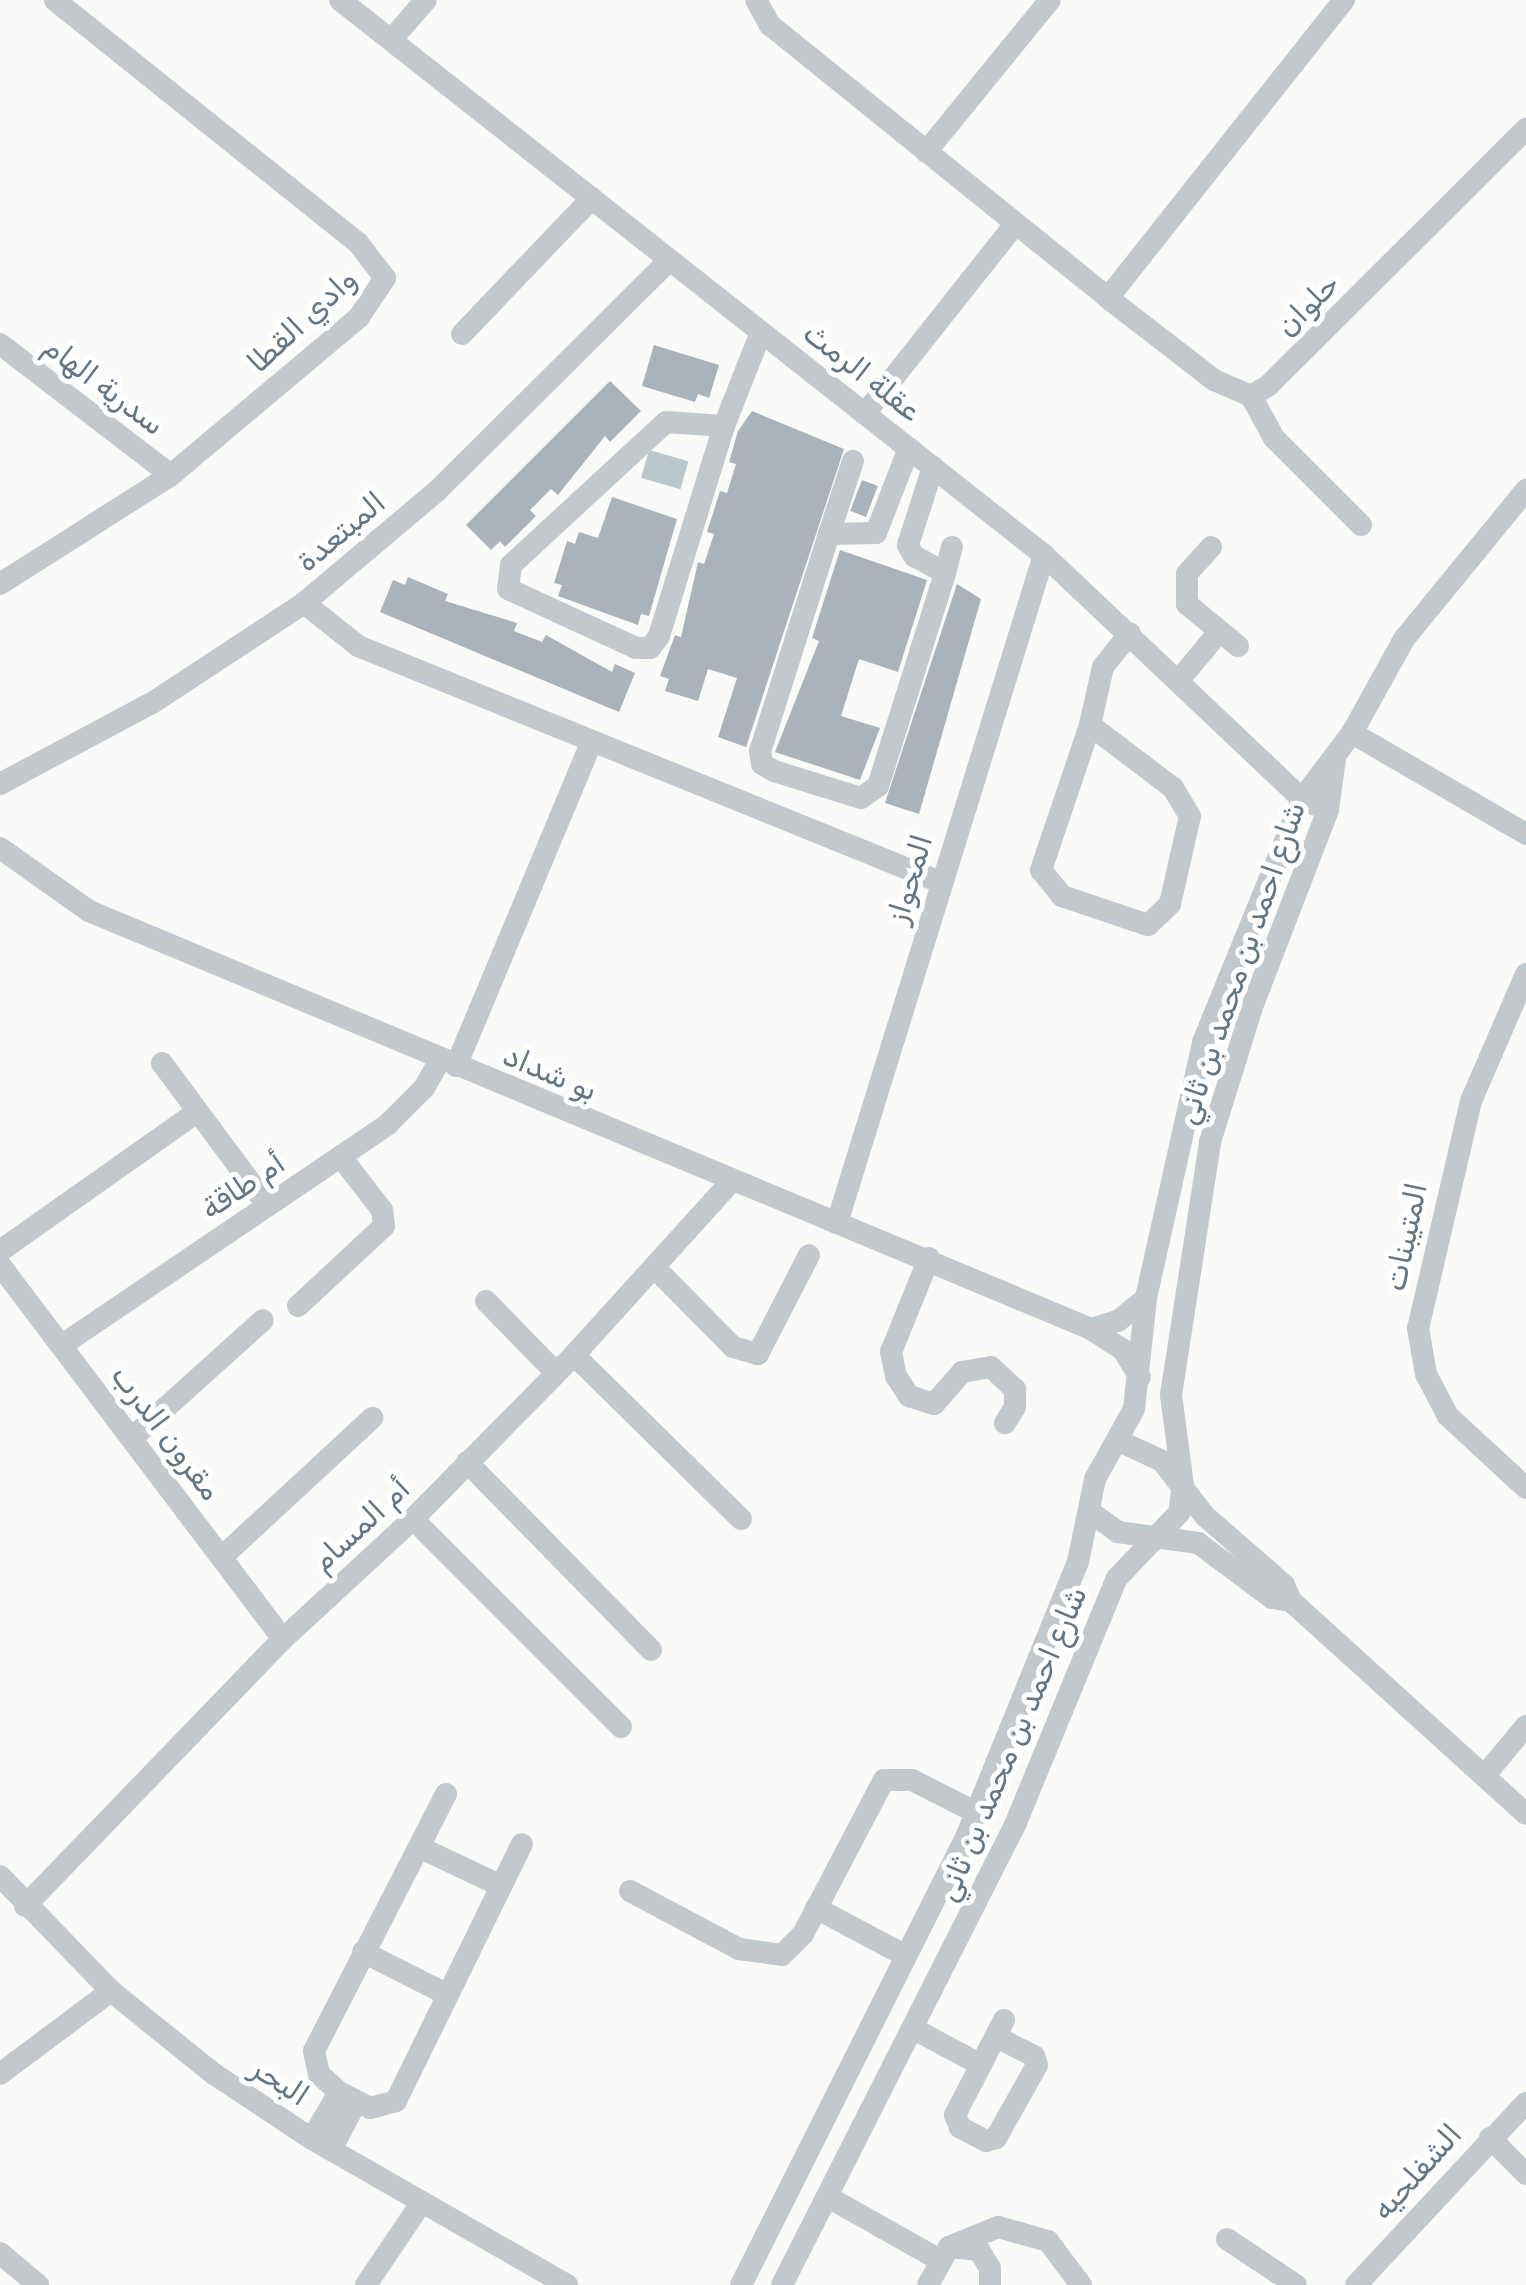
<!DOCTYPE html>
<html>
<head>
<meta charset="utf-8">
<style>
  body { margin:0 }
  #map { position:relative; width:1526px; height:2285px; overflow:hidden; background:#fafaf8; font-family:Rubik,Cairo,sans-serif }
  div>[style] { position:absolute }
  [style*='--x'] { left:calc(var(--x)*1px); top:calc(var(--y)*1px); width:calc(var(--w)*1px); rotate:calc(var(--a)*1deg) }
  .water>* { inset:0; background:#bbc7cb; transform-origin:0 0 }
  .building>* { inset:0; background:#aab3b9; transform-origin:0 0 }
  .minor>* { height:22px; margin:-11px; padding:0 11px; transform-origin:11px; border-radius:11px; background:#c3c8cc }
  span { translate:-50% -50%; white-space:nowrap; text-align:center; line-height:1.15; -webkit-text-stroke:10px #fff; paint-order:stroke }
  .street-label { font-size:30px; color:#657683 }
</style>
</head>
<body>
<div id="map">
  <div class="water">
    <div style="left:649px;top:450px;width:41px;height:29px;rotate:16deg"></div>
  </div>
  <div class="building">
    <div style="clip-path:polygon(654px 345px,719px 365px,709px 398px,698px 394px,695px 402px,642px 386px)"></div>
    <div style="clip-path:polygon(610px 381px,641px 411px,610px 442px,605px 436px,558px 495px,551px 489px,530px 510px,536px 516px,505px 547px,500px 541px,491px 550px,466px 525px)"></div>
    <div style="clip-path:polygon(752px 411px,844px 449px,746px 747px,718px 737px,737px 678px,708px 669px,698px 701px,665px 691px,669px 679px,660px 676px,675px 635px,681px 637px,698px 562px,704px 564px,714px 534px,707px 532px,720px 491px,727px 493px,736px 464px,729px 462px,738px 431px)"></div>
    <div style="left:862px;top:480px;width:17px;height:33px;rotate:21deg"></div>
    <div style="clip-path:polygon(612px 497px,677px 519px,649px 616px,641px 614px,638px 625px,558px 596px,562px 585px,554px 583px,567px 541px,575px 544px,579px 532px,598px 538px)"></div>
    <div style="clip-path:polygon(840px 550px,927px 580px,898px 672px,859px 659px,841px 716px,880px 728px,860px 780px,775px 752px,819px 641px,812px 638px)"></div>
    <div style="clip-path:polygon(408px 577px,448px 594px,445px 601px,517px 623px,514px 631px,542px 642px,546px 635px,612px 672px,615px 664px,635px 673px,619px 712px,380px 612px,393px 580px,405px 585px)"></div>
    <div style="clip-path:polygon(957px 584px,981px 599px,919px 814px,885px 803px)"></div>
  </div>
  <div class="minor">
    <div style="--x:340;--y:0;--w:896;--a:38.25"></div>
    <div style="--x:1044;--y:555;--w:355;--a:43.4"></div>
    <div style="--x:1302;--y:799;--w:15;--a:23"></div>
    <div style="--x:756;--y:0;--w:29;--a:61"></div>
    <div style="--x:770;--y:25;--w:434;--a:38.9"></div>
    <div style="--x:1344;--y:0;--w:380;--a:128.4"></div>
    <div style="--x:1108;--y:298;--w:134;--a:37.7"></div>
    <div style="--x:1214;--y:380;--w:40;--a:23.4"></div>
    <div style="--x:1251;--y:396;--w:21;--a:-31"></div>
    <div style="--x:1269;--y:385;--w:363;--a:-44.9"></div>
    <div style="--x:391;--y:40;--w:53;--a:-48.8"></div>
    <div style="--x:926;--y:152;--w:196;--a:-50.8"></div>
    <div style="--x:462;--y:334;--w:188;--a:-46.3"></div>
    <div style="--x:0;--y:344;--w:215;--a:37.5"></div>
    <div style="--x:1251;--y:396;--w:48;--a:61.3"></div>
    <div style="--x:1274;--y:438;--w:123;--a:45"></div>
    <div style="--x:867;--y:411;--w:238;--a:-51.6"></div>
    <div style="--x:724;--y:426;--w:58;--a:-176.1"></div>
    <div style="--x:666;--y:422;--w:211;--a:137.3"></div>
    <div style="--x:511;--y:565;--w:24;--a:97"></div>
    <div style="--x:508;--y:589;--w:141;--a:24.7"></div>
    <div style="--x:636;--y:648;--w:14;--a:0"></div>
    <div style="--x:650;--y:648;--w:15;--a:-53"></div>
    <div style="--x:659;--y:636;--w:220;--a:-72.8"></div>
    <div style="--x:724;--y:426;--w:101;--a:-68.5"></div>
    <div style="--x:909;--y:448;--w:91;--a:111.2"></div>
    <div style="--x:876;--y:533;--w:47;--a:178.8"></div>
    <div style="--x:829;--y:534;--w:228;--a:107.6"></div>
    <div style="--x:760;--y:751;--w:13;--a:81"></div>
    <div style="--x:762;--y:764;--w:14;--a:30"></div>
    <div style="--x:774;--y:771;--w:91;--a:17.2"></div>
    <div style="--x:861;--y:798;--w:21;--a:-35"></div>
    <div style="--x:878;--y:786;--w:223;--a:-72.5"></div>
    <div style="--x:945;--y:573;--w:35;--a:-151"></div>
    <div style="--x:914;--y:556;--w:13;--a:-119"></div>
    <div style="--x:908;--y:545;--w:82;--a:-72.2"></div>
    <div style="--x:829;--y:534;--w:77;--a:-71.8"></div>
    <div style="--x:1211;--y:547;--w:36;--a:132"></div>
    <div style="--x:1187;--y:574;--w:30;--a:90"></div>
    <div style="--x:1187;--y:604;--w:66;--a:39.5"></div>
    <div style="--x:945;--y:573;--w:27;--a:-75"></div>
    <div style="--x:0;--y:584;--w:203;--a:-32.5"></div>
    <div style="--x:171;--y:475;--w:246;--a:-40"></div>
    <div style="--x:359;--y:317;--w:47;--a:-56.3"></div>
    <div style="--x:385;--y:278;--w:44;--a:-127.6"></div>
    <div style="--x:358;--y:243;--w:388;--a:-141.3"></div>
    <div style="--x:304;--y:603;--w:69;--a:38.5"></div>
    <div style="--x:358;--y:646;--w:628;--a:22.07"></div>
    <div style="--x:1178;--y:681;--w:64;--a:-50.1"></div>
    <div style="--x:1090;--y:725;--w:104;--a:37.2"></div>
    <div style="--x:1173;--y:788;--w:33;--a:59"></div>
    <div style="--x:1190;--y:816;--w:90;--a:102.8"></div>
    <div style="--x:1170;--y:904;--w:30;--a:136"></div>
    <div style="--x:1148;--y:925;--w:91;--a:-161.4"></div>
    <div style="--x:1062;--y:896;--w:33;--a:-129"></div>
    <div style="--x:1041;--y:870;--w:153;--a:-71.3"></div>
    <div style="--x:1090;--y:725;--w:59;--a:-77.4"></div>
    <div style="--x:1103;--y:667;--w:43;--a:-51.5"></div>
    <div style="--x:1352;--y:733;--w:201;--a:30.1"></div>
    <div style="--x:0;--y:784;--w:172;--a:-28.1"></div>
    <div style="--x:152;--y:703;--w:182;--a:-33.3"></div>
    <div style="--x:304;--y:603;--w:174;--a:-40.1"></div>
    <div style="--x:437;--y:491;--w:328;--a:-44.8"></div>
    <div style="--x:0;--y:848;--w:109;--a:35.3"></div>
    <div style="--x:89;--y:911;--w:1086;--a:22.64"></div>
    <div style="--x:1091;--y:1329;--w:38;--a:33"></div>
    <div style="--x:1123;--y:1350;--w:32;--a:58"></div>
    <div style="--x:1526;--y:974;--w:138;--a:113.4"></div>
    <div style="--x:1471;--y:1101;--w:233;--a:103.1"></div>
    <div style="--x:1418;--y:1328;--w:47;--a:80.1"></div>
    <div style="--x:1426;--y:1374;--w:47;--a:62.4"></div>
    <div style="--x:1448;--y:1416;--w:106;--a:42.7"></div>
    <div style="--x:162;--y:1063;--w:177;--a:53.5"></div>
    <div style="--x:456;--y:1066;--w:352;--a:-67.3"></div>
    <div style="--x:837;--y:1223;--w:699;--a:-72.78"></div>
    <div style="--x:0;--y:1251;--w:241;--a:-35.2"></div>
    <div style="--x:929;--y:1258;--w:101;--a:112"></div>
    <div style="--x:891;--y:1352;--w:25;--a:78"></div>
    <div style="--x:896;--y:1376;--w:24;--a:57"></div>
    <div style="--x:909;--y:1396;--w:26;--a:18"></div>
    <div style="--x:934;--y:1404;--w:43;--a:-48.8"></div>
    <div style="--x:962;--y:1372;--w:29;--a:-10"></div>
    <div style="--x:991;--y:1367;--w:33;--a:43"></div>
    <div style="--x:1015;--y:1389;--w:18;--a:90"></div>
    <div style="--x:1015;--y:1407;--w:19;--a:122"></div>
    <div style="--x:0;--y:1265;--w:469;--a:52.9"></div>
    <div style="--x:655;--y:1268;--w:111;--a:45.4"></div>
    <div style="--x:733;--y:1347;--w:26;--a:16"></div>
    <div style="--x:758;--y:1354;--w:111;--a:-62.7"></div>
    <div style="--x:486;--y:1301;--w:100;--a:45.8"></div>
    <div style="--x:298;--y:1306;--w:117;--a:-42.9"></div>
    <div style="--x:384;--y:1226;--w:16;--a:-97"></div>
    <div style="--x:382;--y:1210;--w:68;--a:-127.9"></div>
    <div style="--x:1091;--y:1329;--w:28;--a:-17"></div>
    <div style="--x:1118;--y:1321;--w:36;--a:-39"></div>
    <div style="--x:62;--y:1345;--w:394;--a:-34.1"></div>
    <div style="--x:388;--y:1124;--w:51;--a:-45"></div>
    <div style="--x:424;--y:1088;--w:32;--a:-60"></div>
    <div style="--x:574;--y:1355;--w:234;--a:44.5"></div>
    <div style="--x:132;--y:1438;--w:176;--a:-42"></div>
    <div style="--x:1119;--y:1441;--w:47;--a:24.9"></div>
    <div style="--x:1162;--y:1461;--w:70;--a:52"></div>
    <div style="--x:1205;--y:1516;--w:105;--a:41.1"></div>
    <div style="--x:1284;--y:1585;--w:17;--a:66"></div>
    <div style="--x:1291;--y:1601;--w:317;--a:42.2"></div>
    <div style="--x:467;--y:1462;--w:263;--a:45.6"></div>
    <div style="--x:1089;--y:1511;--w:36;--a:36"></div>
    <div style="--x:1118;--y:1532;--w:81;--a:7.8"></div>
    <div style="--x:1198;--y:1543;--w:92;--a:36.6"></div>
    <div style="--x:1272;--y:1598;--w:19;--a:9"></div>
    <div style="--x:413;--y:1519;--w:294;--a:45"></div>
    <div style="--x:222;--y:1557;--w:205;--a:-42.8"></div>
    <div style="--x:1485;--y:1775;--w:64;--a:-50.1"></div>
    <div style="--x:446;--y:1794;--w:289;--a:117.2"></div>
    <div style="--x:314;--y:2051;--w:24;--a:78"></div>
    <div style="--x:319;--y:2074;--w:27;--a:42"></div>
    <div style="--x:339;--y:2092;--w:35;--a:27"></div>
    <div style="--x:370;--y:2108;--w:27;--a:-15"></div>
    <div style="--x:396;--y:2101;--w:286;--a:-63.9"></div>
    <div style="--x:419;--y:1847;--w:91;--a:25.4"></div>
    <div style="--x:0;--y:1876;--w:160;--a:46"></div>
    <div style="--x:111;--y:1991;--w:132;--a:38.9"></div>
    <div style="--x:214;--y:2074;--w:118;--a:33.6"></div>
    <div style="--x:312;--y:2139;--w:294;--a:29.8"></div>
    <div style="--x:630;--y:1891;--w:123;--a:28"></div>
    <div style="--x:739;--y:1949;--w:43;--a:7.9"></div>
    <div style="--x:782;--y:1955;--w:30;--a:-45"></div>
    <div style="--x:803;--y:1934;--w:174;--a:-62.3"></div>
    <div style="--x:884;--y:1780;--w:28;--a:0"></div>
    <div style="--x:912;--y:1780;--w:73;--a:26.9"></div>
    <div style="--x:25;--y:1906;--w:371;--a:-46"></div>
    <div style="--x:283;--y:1639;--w:177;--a:-42.7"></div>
    <div style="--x:413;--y:1519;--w:230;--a:-45.5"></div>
    <div style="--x:574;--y:1355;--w:235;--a:-47.8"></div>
    <div style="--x:816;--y:1908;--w:102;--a:28.1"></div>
    <div style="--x:363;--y:1952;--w:95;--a:26.8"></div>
    <div style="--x:916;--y:2030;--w:74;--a:28.3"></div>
    <div style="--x:996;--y:2037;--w:42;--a:26.6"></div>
    <div style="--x:1034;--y:2056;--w:9;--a:72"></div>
    <div style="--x:1037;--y:2065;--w:84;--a:119.3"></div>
    <div style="--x:996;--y:2138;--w:10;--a:163"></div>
    <div style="--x:986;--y:2141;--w:30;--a:-152"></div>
    <div style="--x:960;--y:2127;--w:13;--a:-113"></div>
    <div style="--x:955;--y:2115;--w:107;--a:-62.7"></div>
    <div style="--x:0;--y:2074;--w:139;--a:-36.8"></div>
    <div style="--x:1490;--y:2138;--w:51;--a:45"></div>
    <div style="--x:312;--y:2139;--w:54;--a:-60.1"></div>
    <div style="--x:331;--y:2150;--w:54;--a:-62.5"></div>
    <div style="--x:828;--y:2197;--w:126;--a:29.4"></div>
    <div style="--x:1227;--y:2239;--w:83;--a:33.7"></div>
    <div style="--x:949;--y:2247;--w:30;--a:6"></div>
    <div style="--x:979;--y:2250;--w:21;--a:59"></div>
    <div style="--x:990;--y:2268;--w:17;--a:90"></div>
    <div style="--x:0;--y:2253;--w:50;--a:40.1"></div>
    <div style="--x:366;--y:2285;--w:99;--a:-56.1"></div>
    <div style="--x:741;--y:2285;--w:504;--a:-63.33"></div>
    <div style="--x:967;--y:1835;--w:295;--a:-67.9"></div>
    <div style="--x:1078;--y:1562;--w:85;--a:-78.4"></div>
    <div style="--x:1095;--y:1479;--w:80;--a:-60.9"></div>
    <div style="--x:1134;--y:1409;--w:112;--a:-83.8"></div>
    <div style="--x:1146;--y:1298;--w:262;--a:-77.4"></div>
    <div style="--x:1203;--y:1042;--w:262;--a:-67.8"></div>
    <div style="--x:1302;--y:799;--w:83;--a:-52.9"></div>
    <div style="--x:1352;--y:733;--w:107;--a:-61"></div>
    <div style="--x:1404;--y:639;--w:193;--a:-50.7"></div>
    <div style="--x:782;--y:2285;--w:516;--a:-63.14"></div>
    <div style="--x:1015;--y:1825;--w:267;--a:-67.6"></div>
    <div style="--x:1117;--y:1578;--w:90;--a:-46.4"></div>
    <div style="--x:1179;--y:1513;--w:28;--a:-82"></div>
    <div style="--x:1183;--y:1485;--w:91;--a:-97.6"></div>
    <div style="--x:1171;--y:1395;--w:256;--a:-81.2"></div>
    <div style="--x:1210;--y:1142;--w:141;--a:-72.7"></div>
    <div style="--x:1252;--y:1007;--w:211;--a:-68.9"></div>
    <div style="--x:1328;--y:810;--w:52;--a:-82.3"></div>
    <div style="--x:928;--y:2285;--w:43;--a:-61.1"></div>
    <div style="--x:949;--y:2247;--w:53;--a:-22.2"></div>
    <div style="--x:998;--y:2227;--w:52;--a:15.6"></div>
    <div style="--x:1048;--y:2241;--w:55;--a:53.1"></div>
    <div style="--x:1356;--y:2285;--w:249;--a:-47"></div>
  </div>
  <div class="street-label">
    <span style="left:1308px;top:305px;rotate:-45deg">حلوان</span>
    <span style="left:302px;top:321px;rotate:-43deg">وادي القطا</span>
    <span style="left:862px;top:372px;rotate:38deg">عقلة الرمث</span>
    <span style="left:104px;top:386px;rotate:37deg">سدرية الهام</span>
    <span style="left:341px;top:532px;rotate:-40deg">المبتعدة</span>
    <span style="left:910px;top:879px;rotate:-73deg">المحواز</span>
    <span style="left:1241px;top:963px;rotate:-71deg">شارع احمد بن محمد بن ثاني</span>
    <span style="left:550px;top:1073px;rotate:23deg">بو شداد</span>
    <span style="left:243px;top:1186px;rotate:-34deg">أم طاقة</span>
    <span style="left:1406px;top:1237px;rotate:-78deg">المتيبنات</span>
    <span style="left:166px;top:1433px;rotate:53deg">مقرون الدرب</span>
    <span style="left:361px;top:1525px;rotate:-43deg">أم المسام</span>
    <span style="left:1012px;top:1744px;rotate:-67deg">شارع احمد بن محمد بن ثاني</span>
    <span style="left:280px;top:2082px;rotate:33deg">البحر</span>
    <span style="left:1417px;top:2172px;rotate:-48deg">الشفلحيه</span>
  </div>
</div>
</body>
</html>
